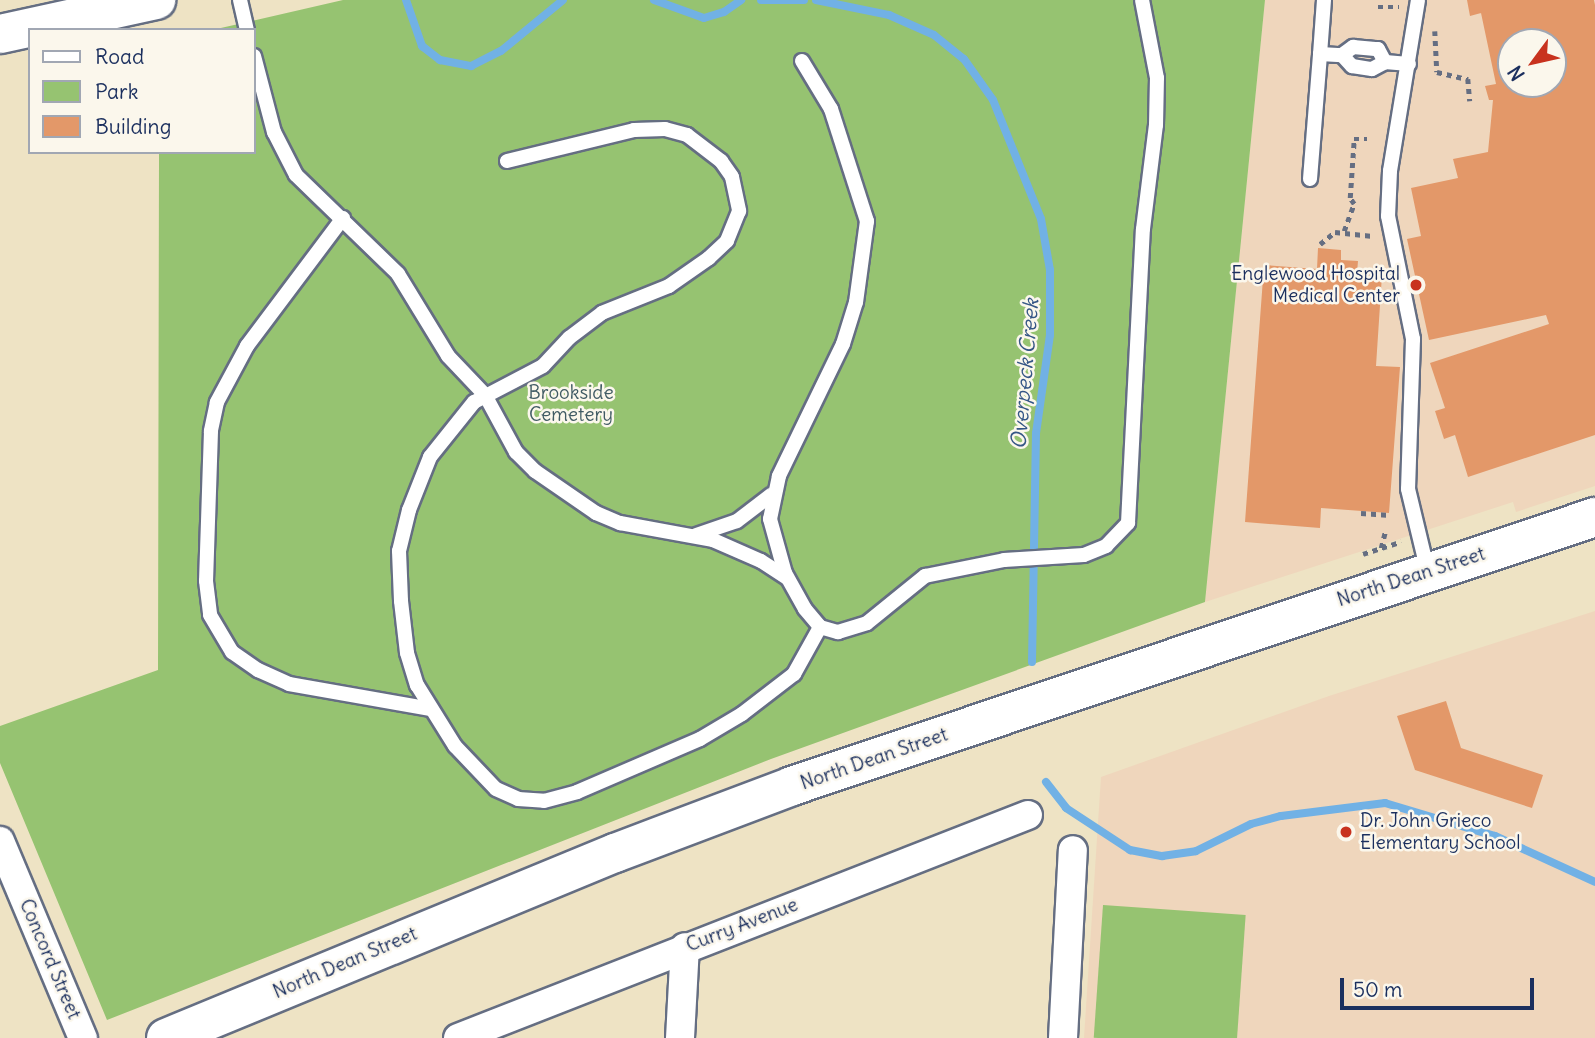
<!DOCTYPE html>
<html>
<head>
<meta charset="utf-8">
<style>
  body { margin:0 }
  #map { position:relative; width:1595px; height:1038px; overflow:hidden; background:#eee3c4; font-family:Delius,sans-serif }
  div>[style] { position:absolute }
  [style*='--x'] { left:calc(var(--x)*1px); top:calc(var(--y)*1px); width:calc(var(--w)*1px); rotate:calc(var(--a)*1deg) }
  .built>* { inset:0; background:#efd6bc }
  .green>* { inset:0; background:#96c371; transform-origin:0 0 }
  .stream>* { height:8px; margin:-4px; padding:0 4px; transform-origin:4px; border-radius:4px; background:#71b1e5 }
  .building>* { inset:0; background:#e39869 }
  .path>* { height:4.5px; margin-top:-2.25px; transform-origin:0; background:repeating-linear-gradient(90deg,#656e82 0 5px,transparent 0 10px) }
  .roads { filter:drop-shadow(2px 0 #656e82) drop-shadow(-2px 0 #656e82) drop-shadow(0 2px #656e82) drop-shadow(0 -2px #656e82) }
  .service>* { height:14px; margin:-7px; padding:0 7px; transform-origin:7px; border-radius:7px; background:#fff }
  .minor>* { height:28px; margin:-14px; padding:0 14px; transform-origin:14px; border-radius:14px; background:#fff }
  .primary>* { height:38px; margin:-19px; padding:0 19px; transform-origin:19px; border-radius:19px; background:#fff }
  .dots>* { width:19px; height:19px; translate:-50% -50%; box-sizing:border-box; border:4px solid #fbf7ec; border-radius:50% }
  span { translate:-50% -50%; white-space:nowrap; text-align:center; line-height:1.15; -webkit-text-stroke:5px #fbf7ec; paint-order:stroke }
  .poi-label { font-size:19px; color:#1b2f5e }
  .right { translate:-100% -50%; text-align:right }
  .left { translate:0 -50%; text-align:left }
  .park-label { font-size:19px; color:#405b64 }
  .street-label { font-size:19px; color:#1b2f5e }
  .water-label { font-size:21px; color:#355686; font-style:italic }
  .legend { position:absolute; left:28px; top:28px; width:228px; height:126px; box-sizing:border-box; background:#fbf7ec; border:2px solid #a1a7b3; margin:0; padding:9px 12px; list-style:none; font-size:21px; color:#1b2f5e }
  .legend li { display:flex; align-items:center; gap:14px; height:35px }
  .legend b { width:35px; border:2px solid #a1a7b3 }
  .north { position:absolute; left:1497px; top:28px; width:70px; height:70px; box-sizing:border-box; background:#fbf7ec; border:2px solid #a1a7b3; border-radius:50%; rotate:237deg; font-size:19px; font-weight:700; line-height:28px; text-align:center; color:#1b2f5e }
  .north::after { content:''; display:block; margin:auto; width:24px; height:32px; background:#c8321e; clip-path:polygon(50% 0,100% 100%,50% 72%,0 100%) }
  .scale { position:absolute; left:1340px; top:978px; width:194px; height:32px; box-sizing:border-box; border:4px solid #1b2f5e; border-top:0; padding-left:9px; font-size:21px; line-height:24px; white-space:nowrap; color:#1b2f5e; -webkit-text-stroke:5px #fbf7ec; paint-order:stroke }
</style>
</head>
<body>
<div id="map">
  <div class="built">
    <div style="clip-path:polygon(evenodd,1265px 0,1595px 0,1595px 486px,1516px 512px,1513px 502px,1205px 602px,1265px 0,1511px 42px,1553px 42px,1553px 84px,1511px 84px,1511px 42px)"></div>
    <div style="clip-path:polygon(1595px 611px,1595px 1038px,1084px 1038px,1101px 777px,1329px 696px)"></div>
  </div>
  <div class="green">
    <div style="clip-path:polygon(343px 0,1265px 0,1205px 602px,771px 759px,107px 1020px,0 763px,0 726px,158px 670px,159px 152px,254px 152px,254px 30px,212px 30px)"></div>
    <div style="left:1103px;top:905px;width:143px;height:133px;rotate:4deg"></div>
  </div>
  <div class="stream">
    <div style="--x:406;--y:0;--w:49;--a:70.8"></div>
    <div style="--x:422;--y:46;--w:23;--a:38"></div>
    <div style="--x:440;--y:60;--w:32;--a:11"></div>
    <div style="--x:471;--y:66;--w:34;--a:-27"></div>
    <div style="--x:501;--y:51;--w:80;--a:-39.4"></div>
    <div style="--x:654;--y:0;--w:53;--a:19.8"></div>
    <div style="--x:704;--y:18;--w:21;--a:-17"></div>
    <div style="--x:724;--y:12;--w:21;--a:-35"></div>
    <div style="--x:761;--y:0;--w:43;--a:0"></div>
    <div style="--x:816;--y:0;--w:75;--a:11.6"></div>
    <div style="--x:889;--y:15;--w:49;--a:24"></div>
    <div style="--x:934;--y:35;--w:38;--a:39"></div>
    <div style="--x:964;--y:59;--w:50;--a:54.7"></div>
    <div style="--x:993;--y:100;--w:128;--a:68"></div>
    <div style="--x:1041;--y:219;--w:52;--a:80"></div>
    <div style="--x:1050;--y:270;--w:65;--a:90"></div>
    <div style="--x:1050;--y:335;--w:99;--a:98.1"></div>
    <div style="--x:1036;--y:433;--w:229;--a:91"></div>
    <div style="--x:1046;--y:782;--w:33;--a:52"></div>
    <div style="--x:1066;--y:808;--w:77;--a:33.3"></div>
    <div style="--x:1130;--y:850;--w:33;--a:11"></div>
    <div style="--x:1162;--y:856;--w:34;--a:-8"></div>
    <div style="--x:1196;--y:851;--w:61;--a:-26.1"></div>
    <div style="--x:1251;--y:824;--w:31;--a:-15"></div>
    <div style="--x:1281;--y:816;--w:105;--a:-7.1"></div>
    <div style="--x:1385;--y:803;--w:115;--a:16.7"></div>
    <div style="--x:1495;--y:836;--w:110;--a:24.7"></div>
  </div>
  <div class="building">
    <div style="clip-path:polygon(evenodd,1467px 0,1594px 0,1595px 5px,1595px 435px,1468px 477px,1455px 435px,1444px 439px,1435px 411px,1445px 408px,1430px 363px,1549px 324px,1546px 315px,1429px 340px,1407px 239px,1421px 236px,1411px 188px,1458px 178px,1453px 159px,1488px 152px,1493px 100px,1489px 100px,1485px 86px,1496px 84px,1481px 13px,1470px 16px,1467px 0,1511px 42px,1553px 42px,1553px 84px,1511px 84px,1511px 42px)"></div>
    <div style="clip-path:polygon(1318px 248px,1341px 250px,1341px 260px,1358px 261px,1357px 273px,1382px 275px,1376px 366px,1400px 367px,1389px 513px,1321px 508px,1320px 528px,1245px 522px,1264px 265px,1317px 269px)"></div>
    <div style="clip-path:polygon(1446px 701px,1461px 748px,1543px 775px,1532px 808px,1415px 770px,1397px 716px)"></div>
  </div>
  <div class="path">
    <div style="--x:1378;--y:7;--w:21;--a:0"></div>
    <div style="--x:1435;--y:31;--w:41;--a:87.2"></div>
    <div style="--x:1437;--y:72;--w:32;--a:13"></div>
    <div style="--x:1468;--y:79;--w:22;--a:85"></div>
    <div style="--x:1344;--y:231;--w:29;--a:-70"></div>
    <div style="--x:1354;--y:204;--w:7;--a:-124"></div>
    <div style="--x:1350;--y:198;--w:59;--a:-86.1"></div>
    <div style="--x:1354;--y:139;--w:13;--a:0"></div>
    <div style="--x:1320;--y:244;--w:19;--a:-39"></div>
    <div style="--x:1335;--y:232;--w:38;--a:6"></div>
    <div style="--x:1361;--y:513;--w:29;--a:4"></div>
    <div style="--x:1381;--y:548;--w:16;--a:-76"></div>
    <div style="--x:1363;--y:554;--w:40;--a:-18"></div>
  </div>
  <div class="roads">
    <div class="service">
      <div style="--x:240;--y:0;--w:31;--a:77"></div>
      <div style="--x:1324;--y:0;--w:54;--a:94.2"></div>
      <div style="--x:1320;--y:54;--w:22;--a:3"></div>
      <div style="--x:1342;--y:55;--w:14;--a:-36"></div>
      <div style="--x:1353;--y:47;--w:25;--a:5"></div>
      <div style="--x:1378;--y:49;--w:15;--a:62"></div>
      <div style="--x:1418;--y:0;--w:173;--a:99.3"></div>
      <div style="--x:1390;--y:171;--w:45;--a:92.5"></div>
      <div style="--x:1388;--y:216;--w:126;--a:78.5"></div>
      <div style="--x:1413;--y:339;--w:150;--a:91.9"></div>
      <div style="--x:1408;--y:489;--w:85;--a:76.5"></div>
      <div style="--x:1342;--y:55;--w:15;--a:48"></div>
      <div style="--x:1352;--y:66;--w:20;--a:9"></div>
      <div style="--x:1372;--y:69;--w:15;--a:-28"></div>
      <div style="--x:1385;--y:62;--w:24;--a:5"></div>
      <div style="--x:254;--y:56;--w:79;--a:75.3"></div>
      <div style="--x:274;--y:132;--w:48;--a:62.9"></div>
      <div style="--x:296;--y:175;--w:142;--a:44.1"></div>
      <div style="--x:398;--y:274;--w:96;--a:58.6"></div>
      <div style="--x:448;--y:356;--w:54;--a:46.5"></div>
      <div style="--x:485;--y:395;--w:65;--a:61.5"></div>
      <div style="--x:516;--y:452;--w:27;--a:45"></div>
      <div style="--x:535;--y:471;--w:74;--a:34.5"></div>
      <div style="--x:596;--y:513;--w:26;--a:23"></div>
      <div style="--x:620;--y:523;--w:95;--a:10.4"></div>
      <div style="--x:713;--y:540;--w:52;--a:23.6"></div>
      <div style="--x:761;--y:561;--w:31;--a:33"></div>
      <div style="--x:802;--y:61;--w:56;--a:58.9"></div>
      <div style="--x:831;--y:109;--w:118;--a:72.2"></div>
      <div style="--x:867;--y:221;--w:82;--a:97.7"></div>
      <div style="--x:856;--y:302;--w:44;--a:107.2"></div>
      <div style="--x:843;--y:344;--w:147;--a:115.9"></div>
      <div style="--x:779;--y:476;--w:44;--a:101.8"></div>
      <div style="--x:770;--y:519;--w:56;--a:74.5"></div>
      <div style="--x:785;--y:573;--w:41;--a:60.9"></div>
      <div style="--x:805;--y:609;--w:23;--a:50"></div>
      <div style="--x:820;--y:627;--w:19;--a:16"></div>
      <div style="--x:838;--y:632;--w:30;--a:-17"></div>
      <div style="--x:867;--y:623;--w:75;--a:-39"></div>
      <div style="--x:925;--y:576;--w:81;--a:-11.4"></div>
      <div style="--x:1004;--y:560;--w:80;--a:-3.6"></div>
      <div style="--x:1084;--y:555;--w:24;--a:-22"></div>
      <div style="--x:1106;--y:546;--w:32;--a:-46"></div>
      <div style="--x:1128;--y:523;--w:294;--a:-87.1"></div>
      <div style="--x:1143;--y:229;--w:105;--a:-82.9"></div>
      <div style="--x:1156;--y:125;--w:47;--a:-88.8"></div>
      <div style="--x:1157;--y:78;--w:79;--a:-100.9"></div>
      <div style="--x:507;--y:161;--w:131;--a:-13.7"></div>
      <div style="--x:634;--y:130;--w:31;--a:-2"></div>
      <div style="--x:665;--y:129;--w:23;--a:15"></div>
      <div style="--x:687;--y:135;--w:43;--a:37.4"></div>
      <div style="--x:721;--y:161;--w:19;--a:55"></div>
      <div style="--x:732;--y:177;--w:35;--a:78"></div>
      <div style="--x:739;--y:211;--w:32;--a:112"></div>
      <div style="--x:727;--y:241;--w:25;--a:137"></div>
      <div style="--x:709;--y:258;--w:49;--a:145"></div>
      <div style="--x:669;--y:286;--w:72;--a:158.1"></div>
      <div style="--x:602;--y:313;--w:41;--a:142.9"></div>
      <div style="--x:569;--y:338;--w:38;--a:133"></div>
      <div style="--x:543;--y:366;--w:78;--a:152.4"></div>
      <div style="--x:474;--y:402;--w:70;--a:128.7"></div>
      <div style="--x:430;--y:457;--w:57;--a:111.6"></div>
      <div style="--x:409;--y:510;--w:42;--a:103.7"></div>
      <div style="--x:399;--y:551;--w:50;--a:87.7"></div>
      <div style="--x:401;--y:601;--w:52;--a:83.4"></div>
      <div style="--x:407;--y:653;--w:34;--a:73"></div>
      <div style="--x:417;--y:685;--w:72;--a:58.1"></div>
      <div style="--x:455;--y:746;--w:59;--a:46.4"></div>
      <div style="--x:496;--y:789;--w:24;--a:24"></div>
      <div style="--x:518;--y:799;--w:26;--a:4"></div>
      <div style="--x:544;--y:801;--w:34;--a:-15"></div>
      <div style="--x:577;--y:792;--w:134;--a:-23.3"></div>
      <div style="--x:700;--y:739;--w:49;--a:-30.8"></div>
      <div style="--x:742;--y:714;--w:66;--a:-37.6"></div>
      <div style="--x:794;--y:674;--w:54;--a:-61"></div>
      <div style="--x:1310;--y:179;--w:125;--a:-85.4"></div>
      <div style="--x:343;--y:218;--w:160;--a:126.9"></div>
      <div style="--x:247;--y:346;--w:64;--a:118.2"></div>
      <div style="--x:217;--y:402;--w:30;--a:102"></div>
      <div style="--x:211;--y:431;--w:150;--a:91.9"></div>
      <div style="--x:206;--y:581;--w:34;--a:83"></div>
      <div style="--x:210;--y:615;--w:43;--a:59.3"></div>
      <div style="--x:232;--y:652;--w:32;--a:35"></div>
      <div style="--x:258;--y:670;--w:34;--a:24"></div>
      <div style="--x:289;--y:684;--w:144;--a:10"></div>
      <div style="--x:696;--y:535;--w:43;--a:-18.9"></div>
      <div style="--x:737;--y:521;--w:43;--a:-37.4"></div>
    </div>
    <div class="minor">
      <div style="--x:0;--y:841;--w:214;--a:67.2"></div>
      <div style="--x:458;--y:1038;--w:612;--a:-21.37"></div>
      <div style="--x:680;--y:1038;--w:91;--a:-86.9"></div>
      <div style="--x:1063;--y:1038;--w:188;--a:-87"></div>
    </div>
    <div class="primary">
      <div style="--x:0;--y:34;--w:160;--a:-12.3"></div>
      <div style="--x:166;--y:1038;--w:486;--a:-22.4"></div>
      <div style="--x:615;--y:853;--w:189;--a:-20.7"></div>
      <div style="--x:792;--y:786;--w:847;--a:-18.52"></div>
    </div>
  </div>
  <div class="dots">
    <div style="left:1416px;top:285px;background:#c8321e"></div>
    <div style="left:1346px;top:832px;background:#c8321e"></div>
  </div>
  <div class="poi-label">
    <span class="right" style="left:1400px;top:285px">Englewood Hospital<br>Medical Center</span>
    <span class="left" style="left:1360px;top:832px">Dr. John Grieco<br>Elementary School</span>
  </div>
  <div class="park-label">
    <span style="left:571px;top:404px">Brookside<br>Cemetery</span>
  </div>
  <div class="street-label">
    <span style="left:1411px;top:577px;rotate:-18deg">North Dean Street</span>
    <span style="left:874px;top:759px;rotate:-19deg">North Dean Street</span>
    <span style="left:742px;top:925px;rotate:-21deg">Curry Avenue</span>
    <span style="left:50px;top:959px;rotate:67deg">Concord Street</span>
    <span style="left:345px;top:963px;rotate:-23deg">North Dean Street</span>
  </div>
  <div class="water-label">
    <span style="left:1025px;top:374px;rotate:-85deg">Overpeck Creek</span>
  </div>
  <ul class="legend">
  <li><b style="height:9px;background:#fff"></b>Road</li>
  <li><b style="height:19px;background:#96c371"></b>Park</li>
  <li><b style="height:19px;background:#e39869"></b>Building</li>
  </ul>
  <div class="north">N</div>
  <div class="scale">50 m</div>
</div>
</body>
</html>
